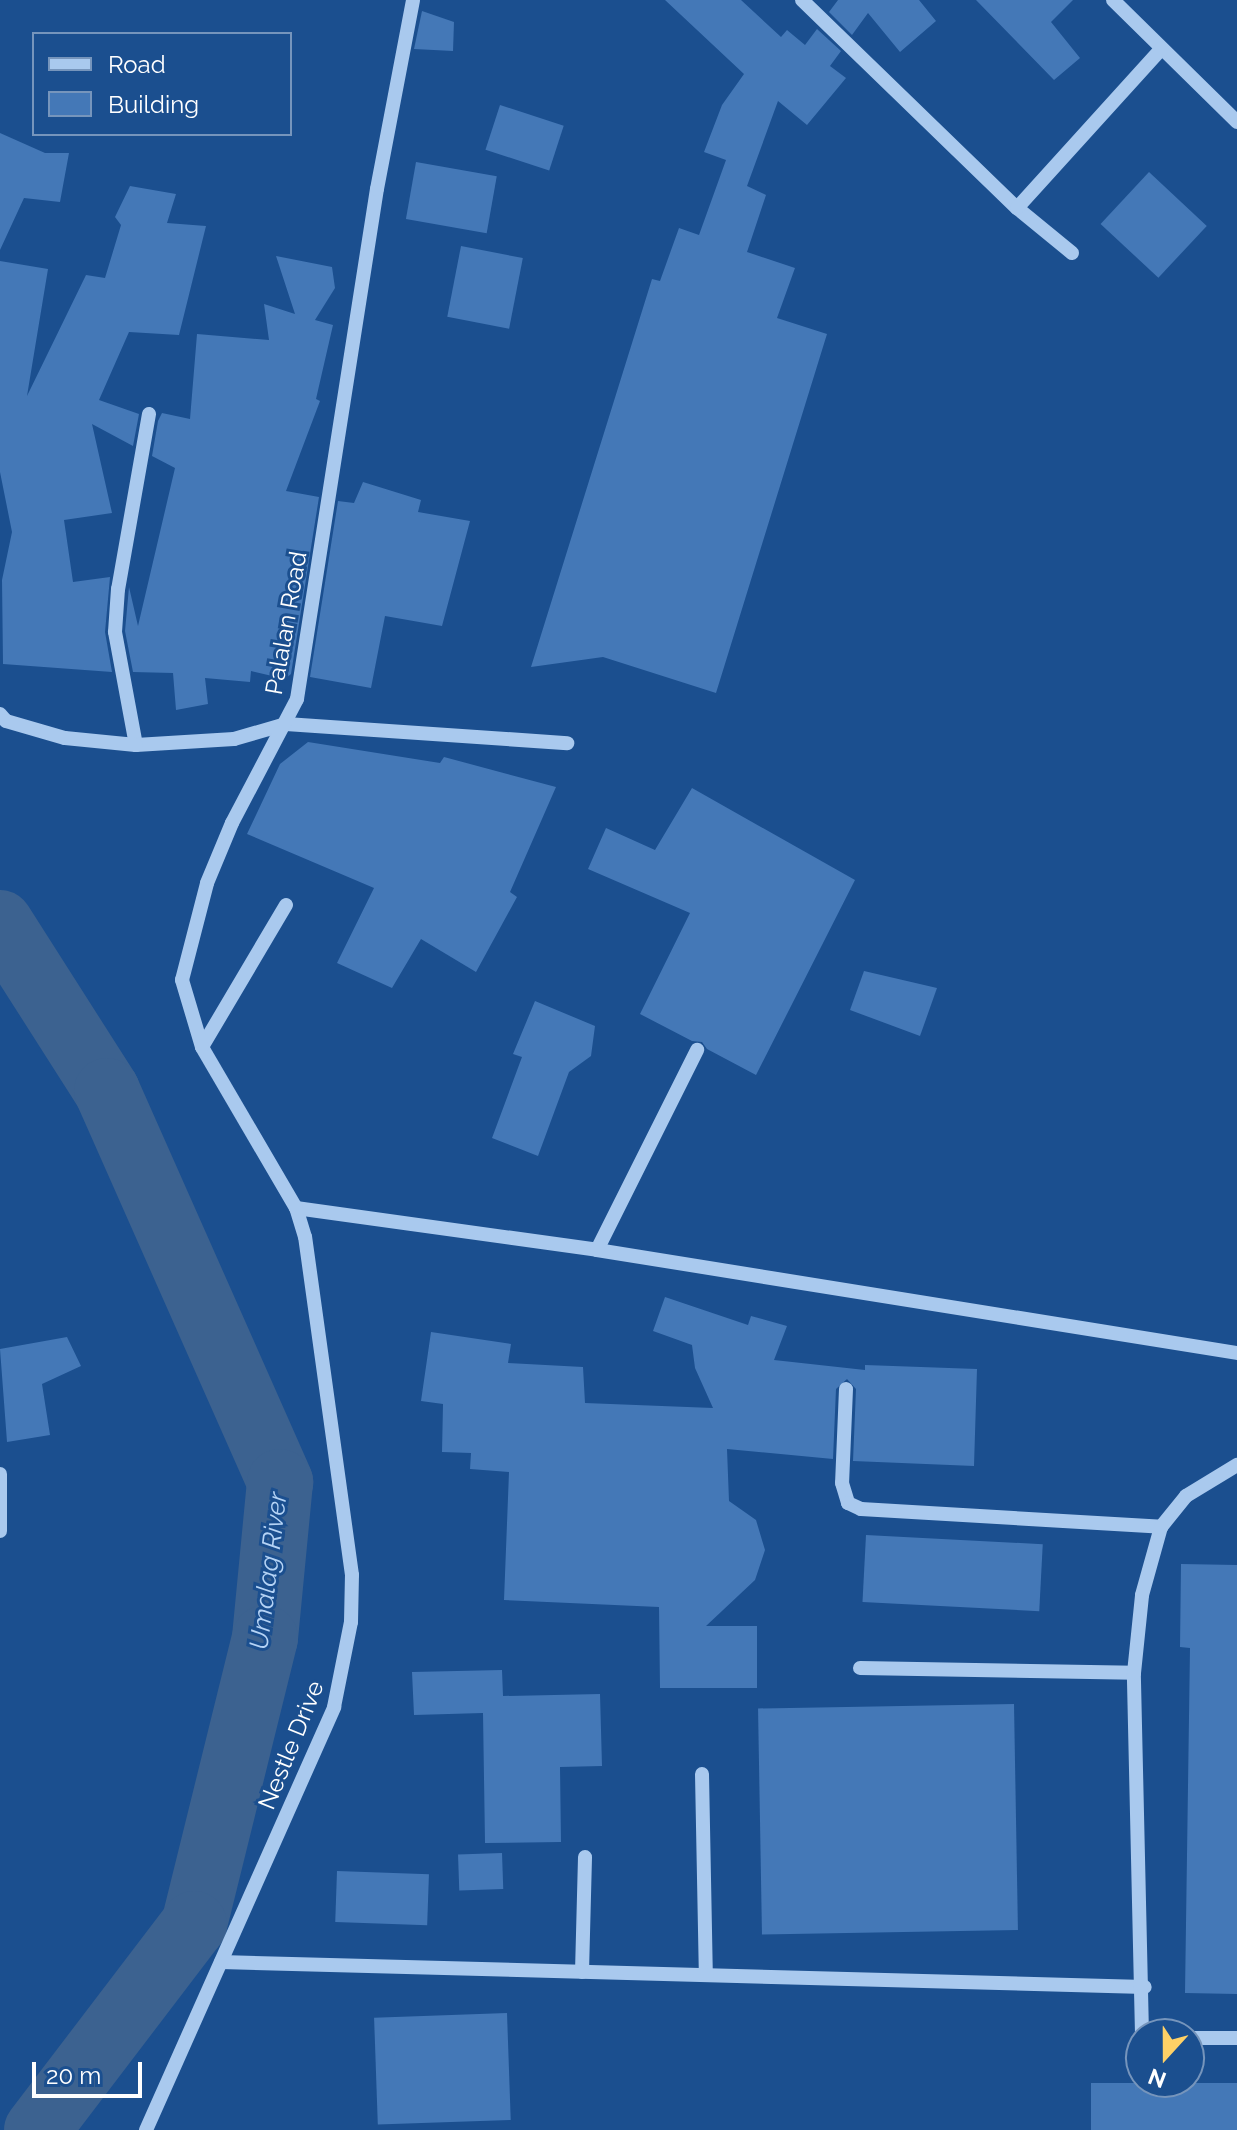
<!DOCTYPE html>
<html>
<head>
<meta charset="utf-8">
<style>
  body { margin:0 }
  #map { position:relative; width:1237px; height:2130px; overflow:hidden; background:#1b4f8f; font-family:Raleway,sans-serif }
  div>[style] { position:absolute }
  [style*='--x'] { left:calc(var(--x)*1px); top:calc(var(--y)*1px); width:calc(var(--w)*1px); rotate:calc(var(--a)*1deg) }
  .river>* { height:66px; margin:-33px; padding:0 33px; transform-origin:33px; border-radius:33px; background:#3c6290 }
  .building>* { inset:0; background:#4478b7; transform-origin:0 0 }
  .minor>* { height:14px; margin:-7px; padding:0 7px; transform-origin:7px; border-radius:7px; background:#a9c9ee }
  span { translate:-50% -50%; white-space:nowrap; text-align:center; line-height:1.15; -webkit-text-stroke:6px #1b4f8f; paint-order:stroke }
  .street-label { font-size:24px; color:#fff }
  .water-label { font-size:26px; color:#b5d3f5; font-style:italic }
  .legend { position:absolute; left:32px; top:32px; width:260px; height:104px; box-sizing:border-box; background:#1b4f8f; border:2px solid #7695bc; margin:0; padding:10px 14px; list-style:none; font-size:24px; color:#fff }
  .legend li { display:flex; align-items:center; gap:16px; height:40px }
  .legend b { width:40px; border:2px solid #7695bc }
  .north { position:absolute; left:1125px; top:2018px; width:80px; height:80px; box-sizing:border-box; background:#1b4f8f; border:2px solid #7695bc; border-radius:50%; rotate:201deg; font-size:22px; font-weight:700; line-height:32px; text-align:center; color:#fff }
  .north::after { content:''; display:block; margin:auto; width:28px; height:36px; background:#ffd166; clip-path:polygon(50% 0,100% 100%,50% 72%,0 100%) }
  .scale { position:absolute; left:32px; top:2062px; width:110px; height:36px; box-sizing:border-box; border:4px solid #fff; border-top:0; padding-left:10px; font-size:24px; line-height:28px; white-space:nowrap; color:#fff; -webkit-text-stroke:6px #1b4f8f; paint-order:stroke }
</style>
</head>
<body>
<div id="map">
  <div class="river">
    <div style="--x:0;--y:923;--w:199;--a:57.5"></div>
    <div style="--x:107;--y:1091;--w:428;--a:66.1"></div>
    <div style="--x:280;--y:1482;--w:157;--a:95.5"></div>
    <div style="--x:265;--y:1638;--w:295;--a:103.9"></div>
    <div style="--x:194;--y:1924;--w:259;--a:127.3"></div>
  </div>
  <div class="building">
    <div style="clip-path:polygon(665px 0,741px 0,781px 37px,787px 30px,805px 45px,817px 29px,841px 51px,830px 66px,846px 78px,807px 125px,778px 101px,747px 186px,766px 195px,747px 252px,795px 268px,777px 318px,827px 334px,716px 693px,603px 657px,531px 667px,652px 279px,660px 281px,679px 228px,699px 235px,726px 160px,704px 152px,722px 105px,744px 74px)"></div>
    <div style="clip-path:polygon(838px 0,919px 0,936px 21px,900px 52px,868px 13px,852px 35px,829px 12px)"></div>
    <div style="clip-path:polygon(976px 0,1073px 0,1051px 22px,1080px 58px,1054px 80px)"></div>
    <div style="clip-path:polygon(422px 11px,454px 22px,453px 51px,414px 49px)"></div>
    <div style="left:500px;top:105px;width:67px;height:47px;rotate:18deg"></div>
    <div style="clip-path:polygon(0 133px,45px 153px,69px 153px,60px 202px,24px 198px,0 250px)"></div>
    <div style="left:416px;top:162px;width:82px;height:58px;rotate:10deg"></div>
    <div style="left:1149px;top:172px;width:79px;height:71px;rotate:43deg"></div>
    <div style="clip-path:polygon(130px 186px,176px 194px,167px 223px,206px 226px,179px 335px,129px 332px,99px 400px,139px 414px,133px 446px,92px 424px,112px 513px,64px 520px,73px 582px,110px 577px,105px 632px,112px 672px,3px 664px,2px 580px,12px 532px,0 472px,0 261px,48px 269px,27px 396px,86px 275px,105px 278px,121px 225px,115px 217px)"></div>
    <div style="left:461px;top:246px;width:63px;height:72px;rotate:11deg"></div>
    <div style="clip-path:polygon(276px 256px,332px 267px,335px 288px,315px 320px,333px 325px,316px 399px,320px 401px,286px 491px,319px 497px,291px 674px,285px 679px,251px 671px,250px 682px,205px 678px,208px 704px,176px 710px,173px 673px,133px 672px,125px 631px,129px 587px,138px 626px,175px 468px,152px 456px,158px 421px,162px 413px,190px 419px,197px 334px,269px 340px,264px 304px,295px 314px)"></div>
    <div style="clip-path:polygon(363px 482px,421px 500px,418px 512px,470px 521px,442px 626px,385px 616px,371px 688px,310px 677px,338px 501px,354px 503px)"></div>
    <div style="clip-path:polygon(308px 742px,440px 763px,444px 757px,556px 787px,510px 892px,517px 897px,476px 972px,421px 939px,392px 988px,337px 963px,374px 888px,247px 834px,280px 764px)"></div>
    <div style="clip-path:polygon(692px 788px,855px 880px,756px 1075px,707px 1049px,702px 1042px,692px 1041px,640px 1014px,690px 913px,588px 869px,606px 828px,655px 850px)"></div>
    <div style="clip-path:polygon(864px 971px,937px 988px,920px 1036px,850px 1010px)"></div>
    <div style="clip-path:polygon(535px 1001px,595px 1026px,591px 1056px,569px 1072px,538px 1156px,492px 1138px,522px 1057px,513px 1054px)"></div>
    <div style="clip-path:polygon(665px 1297px,748px 1325px,751px 1316px,787px 1326px,774px 1360px,865px 1370px,865px 1365px,977px 1369px,974px 1466px,853px 1461px,856px 1389px,847px 1379px,836px 1389px,833px 1459px,727px 1449px,729px 1501px,756px 1520px,765px 1550px,755px 1580px,706px 1626px,757px 1626px,757px 1688px,660px 1688px,659px 1607px,504px 1600px,509px 1472px,470px 1469px,471px 1453px,442px 1452px,443px 1404px,421px 1401px,431px 1332px,511px 1344px,508px 1363px,583px 1367px,585px 1403px,713px 1408px,695px 1368px,692px 1345px,653px 1331px)"></div>
    <div style="clip-path:polygon(67px 1337px,81px 1366px,42px 1384px,50px 1435px,7px 1442px,0 1349px)"></div>
    <div style="left:866px;top:1535px;width:177px;height:67px;rotate:3deg"></div>
    <div style="clip-path:polygon(1181px 1564px,1237px 1565px,1237px 1994px,1185px 1993px,1190px 1648px,1180px 1647px)"></div>
    <div style="clip-path:polygon(502px 1670px,503px 1696px,600px 1694px,602px 1766px,560px 1767px,561px 1842px,485px 1843px,483px 1713px,414px 1715px,412px 1672px)"></div>
    <div style="left:1014px;top:1704px;width:226px;height:256px;rotate:89deg"></div>
    <div style="left:502px;top:1853px;width:36px;height:44px;rotate:88deg"></div>
    <div style="left:337px;top:1871px;width:92px;height:51px;rotate:2deg"></div>
    <div style="left:507px;top:2013px;width:107px;height:133px;rotate:88deg"></div>
    <div style="left:1091px;top:2083px;width:146px;height:47px"></div>
  </div>
  <div class="minor">
    <div style="--x:802;--y:0;--w:299;--a:44.1"></div>
    <div style="--x:1017;--y:208;--w:71;--a:39.3"></div>
    <div style="--x:1113;--y:0;--w:174;--a:44.5"></div>
    <div style="--x:1017;--y:208;--w:215;--a:-47.8"></div>
    <div style="--x:149;--y:414;--w:178;--a:100"></div>
    <div style="--x:118;--y:589;--w:43;--a:94"></div>
    <div style="--x:115;--y:632;--w:115;--a:79.5"></div>
    <div style="--x:136;--y:745;--w:98;--a:-3.5"></div>
    <div style="--x:234;--y:739;--w:54;--a:-16.1"></div>
    <div style="--x:286;--y:724;--w:282;--a:3.9"></div>
    <div style="--x:0;--y:714;--w:9;--a:49"></div>
    <div style="--x:6;--y:721;--w:61;--a:16.1"></div>
    <div style="--x:65;--y:738;--w:71;--a:5.6"></div>
    <div style="--x:202;--y:1047;--w:165;--a:-59.4"></div>
    <div style="--x:296;--y:1208;--w:304;--a:7.9"></div>
    <div style="--x:597;--y:1250;--w:648;--a:9.14"></div>
    <div style="--x:597;--y:1250;--w:224;--a:-63.4"></div>
    <div style="--x:846;--y:1389;--w:94;--a:92.4"></div>
    <div style="--x:842;--y:1483;--w:21;--a:73"></div>
    <div style="--x:848;--y:1503;--w:14;--a:25"></div>
    <div style="--x:861;--y:1509;--w:301;--a:3.4"></div>
    <div style="--x:0;--y:1474;--w:57;--a:90"></div>
    <div style="--x:860;--y:1668;--w:274;--a:1"></div>
    <div style="--x:702;--y:1774;--w:200;--a:88.9"></div>
    <div style="--x:221;--y:1962;--w:924;--a:1.55"></div>
    <div style="--x:582;--y:1972;--w:115;--a:-88.5"></div>
    <div style="--x:1142;--y:2034;--w:361;--a:-91.3"></div>
    <div style="--x:1134;--y:1673;--w:78;--a:-84.1"></div>
    <div style="--x:1142;--y:1595;--w:71;--a:-74.4"></div>
    <div style="--x:1161;--y:1527;--w:40;--a:-51"></div>
    <div style="--x:1186;--y:1496;--w:60;--a:-31.3"></div>
    <div style="--x:1189;--y:2038;--w:48;--a:0"></div>
    <div style="--x:146;--y:2130;--w:463;--a:-66"></div>
    <div style="--x:334;--y:1707;--w:87;--a:-78.7"></div>
    <div style="--x:351;--y:1622;--w:47;--a:-88.8"></div>
    <div style="--x:352;--y:1575;--w:341;--a:-97.9"></div>
    <div style="--x:305;--y:1237;--w:30;--a:-107"></div>
    <div style="--x:296;--y:1208;--w:186;--a:-120.3"></div>
    <div style="--x:202;--y:1047;--w:70;--a:-106.6"></div>
    <div style="--x:182;--y:980;--w:100;--a:-75.5"></div>
    <div style="--x:207;--y:883;--w:65;--a:-67.4"></div>
    <div style="--x:232;--y:823;--w:140;--a:-62.3"></div>
    <div style="--x:297;--y:699;--w:516;--a:-81.09"></div>
    <div style="--x:377;--y:189;--w:192;--a:-79.2"></div>
  </div>
  <div class="street-label">
    <span style="left:286px;top:623px;rotate:-80deg">Palalan Road</span>
    <span style="left:291px;top:1745px;rotate:-68deg">Nestle Drive</span>
  </div>
  <div class="water-label">
    <span style="left:269px;top:1571px;rotate:-83deg">Umalag River</span>
  </div>
  <ul class="legend">
  <li><b style="height:10px;background:#a9c9ee"></b>Road</li>
  <li><b style="height:22px;background:#4478b7"></b>Building</li>
  </ul>
  <div class="north">N</div>
  <div class="scale">20 m</div>
</div>
</body>
</html>
